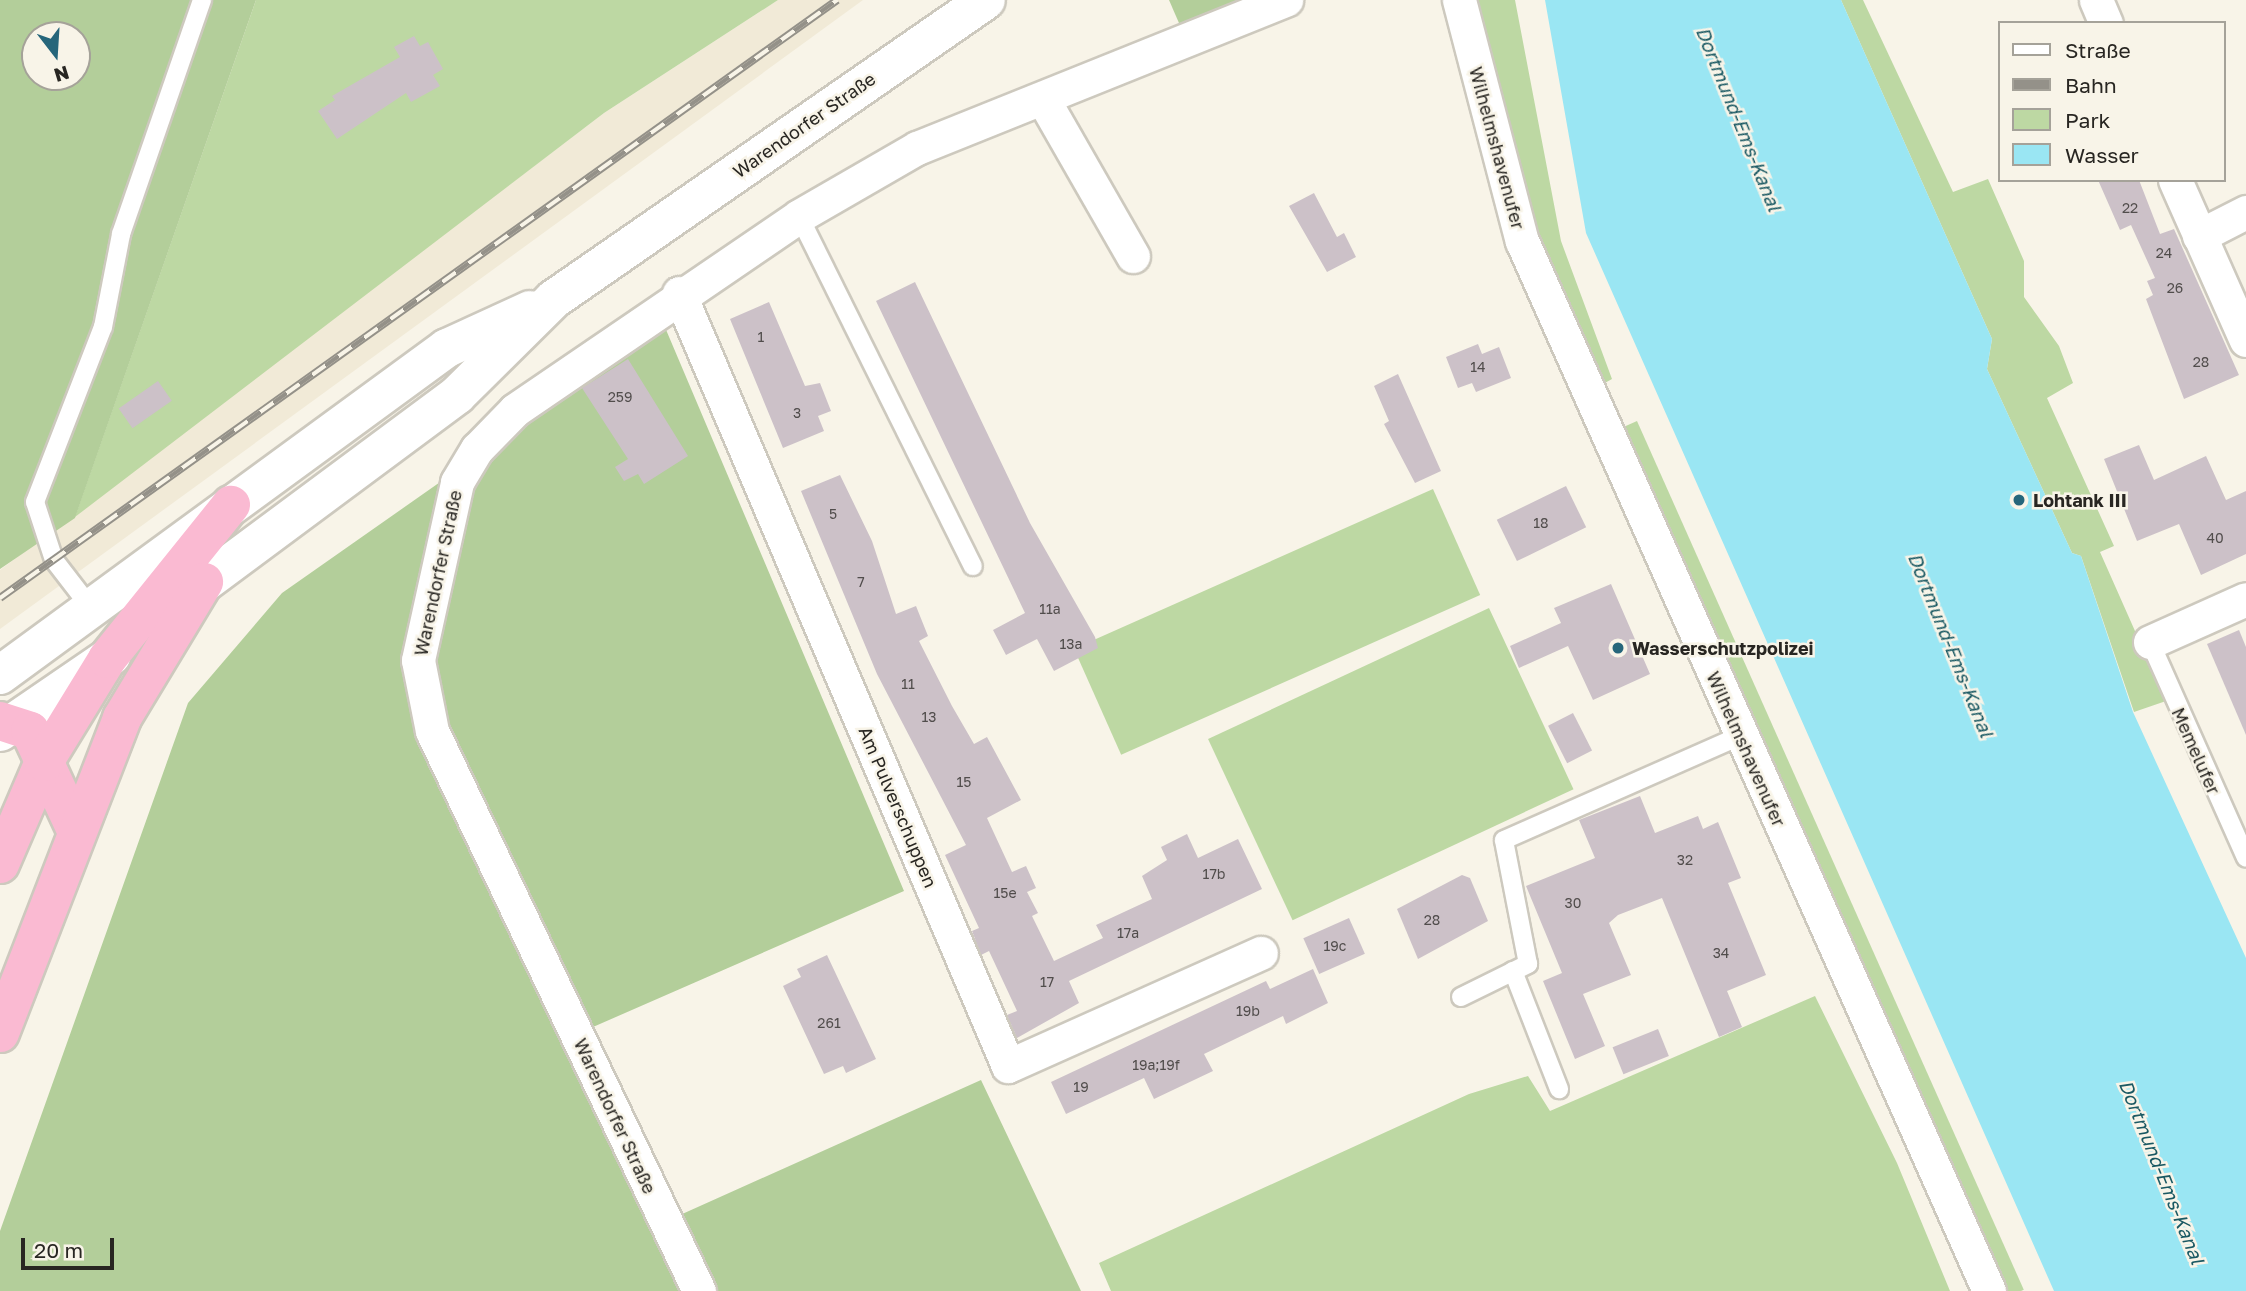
<!DOCTYPE html>
<html>
<head>
<meta charset="utf-8">
<style>
  body { margin:0 }
  #map { position:relative; width:2246px; height:1291px; overflow:hidden; background:#f8f4e8; font-family:"Golos Text",sans-serif }
  div>[style] { position:absolute }
  [style*='--x'] { left:calc(var(--x)*1px); top:calc(var(--y)*1px); width:calc(var(--w)*1px); rotate:calc(var(--a)*1deg) }
  .built>* { inset:0; background:#f1ead7 }
  .green>* { inset:0; background:#bdd8a3; transform-origin:0 0 }
  .forest>* { inset:0; background:#b3ce9a }
  .water>* { inset:0; background:#9ae6f3 }
  .building>* { inset:0; background:#ccc1c8; transform-origin:0 0 }
  .roads { filter:drop-shadow(2px 0 #cdc9be) drop-shadow(-2px 0 #cdc9be) drop-shadow(0 2px #cdc9be) drop-shadow(0 -2px #cdc9be) }
  .service>* { height:18px; margin:-9px; padding:0 9px; transform-origin:9px; border-radius:9px; background:#fff }
  .minor>* { height:33px; margin:-16.5px; padding:0 16.5px; transform-origin:16.5px; border-radius:16.5px; background:#fff }
  .secondary>* { height:38px; margin:-19px; padding:0 19px; transform-origin:19px; border-radius:19px; background:#fff }
  .trunk>* { height:38px; margin:-19px; padding:0 19px; transform-origin:19px; border-radius:19px; background:#fabad2 }
  .rail>* { height:8px; margin-top:-4px; transform-origin:0; background:repeating-linear-gradient(90deg,#f8f4e8 0 16px,#949189 0 32px); box-sizing:border-box; border-block:2px solid #949189 }
  .dots>* { width:19px; height:19px; translate:-50% -50%; box-sizing:border-box; border:4px solid #f8f4e8; border-radius:50% }
  span { translate:-50% -50%; white-space:nowrap; text-align:center; line-height:1.15; -webkit-text-stroke:5px #f8f4e8; paint-order:stroke }
  .number-label { font-size:14px; color:#514d4c }
  .number-label span { -webkit-text-stroke-width:0 }
  .street-label { font-size:18px; color:#282622 }
  .poi-label { font-size:18px; color:#282622; font-weight:700 }
  .left { translate:0 -50%; text-align:left }
  .water-label { font-size:19px; color:#1a5963; font-style:italic }
  .legend { position:absolute; left:1998px; top:21px; width:228px; height:161px; box-sizing:border-box; background:#f8f4e8; border:2px solid #a5a299; margin:0; padding:9px 12px; list-style:none; font-size:21px; color:#282622 }
  .legend li { display:flex; align-items:center; gap:14px; height:35px }
  .legend b { width:35px; border:2px solid #a5a299 }
  .north { position:absolute; left:21px; top:21px; width:70px; height:70px; box-sizing:border-box; background:#f8f4e8; border:2px solid #a5a299; border-radius:50%; rotate:163deg; font-size:19px; font-weight:700; line-height:28px; text-align:center; color:#282622 }
  .north::after { content:''; display:block; margin:auto; width:24px; height:32px; background:#26667b; clip-path:polygon(50% 0,100% 100%,50% 72%,0 100%) }
  .scale { position:absolute; left:21px; top:1238px; width:93px; height:32px; box-sizing:border-box; border:4px solid #282622; border-top:0; padding-left:9px; font-size:21px; line-height:24px; white-space:nowrap; color:#282622; -webkit-text-stroke:5px #f8f4e8; paint-order:stroke }
</style>
</head>
<body>
<div id="map">
  <div class="built">
    <div style="clip-path:polygon(778px 0,863px 0,0 629px,0 570px,604px 113px)"></div>
  </div>
  <div class="green">
    <div style="clip-path:polygon(256px 0,778px 0,604px 113px,75px 517px)"></div>
    <div style="clip-path:polygon(1468px 0,1515px 0,1561px 241px,1612px 379px,1603px 384px,1530px 238px)"></div>
    <div style="clip-path:polygon(1841px 0,1863px 0,1953px 192px,1988px 179px,2024px 261px,2024px 297px,2059px 346px,2073px 383px,2047px 398px,2114px 546px,2100px 552px,2166px 701px,2134px 712px,2081px 556px,2072px 553px,1987px 369px,1992px 339px)"></div>
    <div style="left:1637px;top:421px;width:951px;height:16px;rotate:66deg"></div>
    <div style="left:1433px;top:489px;width:116px;height:393px;rotate:66deg"></div>
    <div style="left:1489px;top:608px;width:200px;height:310px;rotate:65deg"></div>
    <div style="clip-path:polygon(1815px 996px,1897px 1163px,1950px 1291px,1111px 1291px,1099px 1263px,1469px 1094px,1528px 1076px,1550px 1111px)"></div>
  </div>
  <div class="forest">
    <div style="clip-path:polygon(evenodd,0 0,256px 0,75px 518px,0 569px,0 0,35px 35px,77px 35px,77px 77px,35px 77px,35px 35px)"></div>
    <div style="clip-path:polygon(1169px 0,1255px 0,1182px 30px)"></div>
    <div style="clip-path:polygon(664px 325px,904px 891px,593px 1027px,680px 1215px,981px 1080px,1081px 1291px,0 1291px,0 1231px,188px 703px,282px 593px)"></div>
  </div>
  <div class="water">
    <div style="clip-path:polygon(1545px 0,1841px 0,1992px 339px,1987px 369px,2072px 553px,2081px 556px,2133px 712px,2246px 958px,2246px 1291px,2054px 1291px,1586px 233px)"></div>
  </div>
  <div class="building">
    <div style="clip-path:polygon(414px 36px,420px 46px,428px 42px,443px 69px,433px 75px,440px 86px,411px 102px,406px 93px,337px 139px,318px 111px,335px 100px,332px 96px,400px 57px,394px 47px)"></div>
    <div style="clip-path:polygon(2098px 180px,2139px 180px,2160px 234px,2174px 229px,2239px 375px,2184px 399px,2146px 299px,2153px 295px,2147px 281px,2155px 278px,2131px 225px,2120px 230px)"></div>
    <div style="clip-path:polygon(1314px 193px,1337px 237px,1344px 233px,1356px 257px,1327px 272px,1289px 206px)"></div>
    <div style="clip-path:polygon(915px 282px,1030px 523px,1095px 637px,1098px 648px,1054px 671px,1037px 639px,1006px 655px,993px 630px,1025px 613px,876px 301px)"></div>
    <div style="clip-path:polygon(769px 302px,805px 386px,820px 383px,831px 411px,818px 416px,824px 431px,783px 448px,730px 319px)"></div>
    <div style="clip-path:polygon(1478px 344px,1482px 354px,1499px 347px,1511px 378px,1476px 392px,1472px 383px,1458px 388px,1446px 357px)"></div>
    <div style="clip-path:polygon(628px 359px,688px 456px,644px 484px,638px 474px,624px 481px,615px 467px,628px 459px,582px 388px)"></div>
    <div style="clip-path:polygon(1398px 374px,1441px 471px,1415px 483px,1384px 424px,1389px 421px,1374px 386px)"></div>
    <div style="left:158px;top:381px;width:24px;height:48px;rotate:55deg"></div>
    <div style="clip-path:polygon(2139px 445px,2154px 480px,2206px 456px,2226px 500px,2246px 491px,2246px 554px,2201px 575px,2179px 524px,2137px 541px,2104px 459px)"></div>
    <div style="clip-path:polygon(840px 475px,872px 541px,896px 614px,916px 606px,928px 636px,919px 641px,952px 706px,974px 744px,987px 737px,1021px 800px,987px 818px,1012px 872px,1026px 866px,1036px 888px,1027px 892px,1038px 913px,1032px 916px,1054px 961px,1103px 938px,1096px 925px,1152px 899px,1142px 876px,1167px 860px,1161px 847px,1187px 834px,1198px 858px,1238px 839px,1262px 889px,1069px 981px,1079px 1003px,1017px 1038px,1007px 1015px,1017px 1011px,989px 951px,981px 955px,972px 931px,979px 928px,945px 855px,966px 845px,877px 674px,801px 491px)"></div>
    <div style="left:1566px;top:486px;width:46px;height:77px;rotate:64deg"></div>
    <div style="clip-path:polygon(1611px 584px,1650px 674px,1593px 700px,1568px 646px,1519px 668px,1510px 646px,1561px 623px,1554px 608px)"></div>
    <div style="clip-path:polygon(2239px 630px,2246px 647px,2246px 735px,2207px 644px)"></div>
    <div style="left:1573px;top:713px;width:42px;height:28px;rotate:63deg"></div>
    <div style="clip-path:polygon(1640px 796px,1655px 833px,1698px 816px,1703px 829px,1718px 822px,1741px 878px,1728px 883px,1766px 975px,1727px 991px,1742px 1027px,1719px 1037px,1662px 898px,1618px 915px,1609px 923px,1631px 975px,1583px 994px,1605px 1046px,1575px 1059px,1543px 981px,1562px 973px,1526px 886px,1595px 858px,1579px 820px)"></div>
    <div style="clip-path:polygon(1462px 875px,1470px 878px,1488px 921px,1418px 959px,1397px 909px)"></div>
    <div style="left:1349px;top:918px;width:39px;height:50px;rotate:66deg"></div>
    <div style="clip-path:polygon(827px 955px,876px 1059px,846px 1073px,843px 1066px,824px 1074px,783px 986px,801px 977px,797px 969px)"></div>
    <div style="clip-path:polygon(1313px 969px,1328px 1003px,1286px 1024px,1283px 1016px,1204px 1054px,1213px 1071px,1154px 1099px,1144px 1078px,1066px 1114px,1051px 1082px,1266px 981px,1270px 989px)"></div>
    <div style="left:1658px;top:1029px;width:29px;height:49px;rotate:68deg"></div>
  </div>
  <div class="roads">
    <div class="service">
      <div style="--x:799;--y:216;--w:391;--a:63.6"></div>
      <div style="--x:91;--y:608;--w:61;--a:-127.6"></div>
      <div style="--x:54;--y:560;--w:61;--a:-108.1"></div>
      <div style="--x:35;--y:502;--w:188;--a:-68.8"></div>
      <div style="--x:103;--y:327;--w:95;--a:-79"></div>
      <div style="--x:121;--y:234;--w:248;--a:-70.9"></div>
      <div style="--x:2150;--y:642;--w:236;--a:66"></div>
      <div style="--x:1513;--y:971;--w:127;--a:68.7"></div>
      <div style="--x:1461;--y:997;--w:75;--a:-26.2"></div>
      <div style="--x:1528;--y:964;--w:126;--a:-101"></div>
      <div style="--x:1504;--y:840;--w:258;--a:-23.8"></div>
    </div>
    <div class="minor">
      <div style="--x:1459;--y:0;--w:249;--a:75.4"></div>
      <div style="--x:1522;--y:241;--w:1149;--a:66.02"></div>
      <div style="--x:2096;--y:0;--w:25;--a:67"></div>
      <div style="--x:1043;--y:99;--w:181;--a:60.2"></div>
      <div style="--x:2175;--y:180;--w:175;--a:66.1"></div>
      <div style="--x:2199;--y:236;--w:53;--a:-27.1"></div>
      <div style="--x:679;--y:293;--w:840;--a:66.94"></div>
      <div style="--x:1008;--y:1066;--w:277;--a:-24.1"></div>
      <div style="--x:2150;--y:642;--w:105;--a:-24.1"></div>
      <div style="--x:699;--y:1291;--w:620;--a:-115.49"></div>
      <div style="--x:432;--y:731;--w:72;--a:-101.2"></div>
      <div style="--x:418;--y:660;--w:182;--a:-77.6"></div>
      <div style="--x:457;--y:482;--w:39;--a:-59"></div>
      <div style="--x:477;--y:449;--w:54;--a:-45.7"></div>
      <div style="--x:515;--y:410;--w:344;--a:-34.3"></div>
      <div style="--x:799;--y:216;--w:136;--a:-30"></div>
      <div style="--x:917;--y:148;--w:398;--a:-21.9"></div>
    </div>
    <div class="secondary">
      <div style="--x:177;--y:603;--w:349;--a:-36.6"></div>
      <div style="--x:457;--y:395;--w:136;--a:-44.7"></div>
      <div style="--x:554;--y:299;--w:525;--a:-34.69"></div>
      <div style="--x:0;--y:675;--w:554;--a:-36.19"></div>
      <div style="--x:447;--y:348;--w:91;--a:-24.6"></div>
      <div style="--x:0;--y:732;--w:135;--a:-34.4"></div>
    </div>
    <div class="trunk">
      <div style="--x:0;--y:721;--w:32;--a:18"></div>
      <div style="--x:30;--y:731;--w:107;--a:65.1"></div>
      <div style="--x:0;--y:864;--w:111;--a:-66.7"></div>
      <div style="--x:44;--y:762;--w:121;--a:-58.5"></div>
      <div style="--x:107;--y:659;--w:198;--a:-51.2"></div>
      <div style="--x:0;--y:1033;--w:338;--a:-68.8"></div>
      <div style="--x:122;--y:718;--w:159;--a:-58.9"></div>
    </div>
  </div>
  <div class="rail">
    <div style="--x:0;--y:598;--w:1029;--a:-35.54"></div>
  </div>
  <div class="dots">
    <div style="left:2019px;top:500px;background:#26667b"></div>
    <div style="left:1618px;top:648px;background:#26667b"></div>
  </div>
  <div class="number-label">
    <span style="left:2130px;top:208px">22</span>
    <span style="left:2164px;top:253px">24</span>
    <span style="left:2175px;top:288px">26</span>
    <span style="left:761px;top:337px">1</span>
    <span style="left:2201px;top:362px">28</span>
    <span style="left:1478px;top:367px">14</span>
    <span style="left:620px;top:397px">259</span>
    <span style="left:797px;top:413px">3</span>
    <span style="left:833px;top:514px">5</span>
    <span style="left:1541px;top:523px">18</span>
    <span style="left:2215px;top:538px">40</span>
    <span style="left:861px;top:582px">7</span>
    <span style="left:1050px;top:609px">11a</span>
    <span style="left:1071px;top:644px">13a</span>
    <span style="left:908px;top:684px">11</span>
    <span style="left:929px;top:717px">13</span>
    <span style="left:964px;top:782px">15</span>
    <span style="left:1685px;top:860px">32</span>
    <span style="left:1214px;top:874px">17b</span>
    <span style="left:1005px;top:893px">15e</span>
    <span style="left:1573px;top:903px">30</span>
    <span style="left:1432px;top:920px">28</span>
    <span style="left:1128px;top:933px">17a</span>
    <span style="left:1335px;top:946px">19c</span>
    <span style="left:1721px;top:953px">34</span>
    <span style="left:1047px;top:982px">17</span>
    <span style="left:1248px;top:1011px">19b</span>
    <span style="left:829px;top:1023px">261</span>
    <span style="left:1156px;top:1065px">19a;19f</span>
    <span style="left:1081px;top:1087px">19</span>
  </div>
  <div class="street-label">
    <span style="left:804px;top:125px;rotate:-35deg">Warendorfer Straße</span>
    <span style="left:1497px;top:148px;rotate:75deg">Wilhelmshavenufer</span>
    <span style="left:438px;top:573px;rotate:-78deg">Warendorfer Straße</span>
    <span style="left:1746px;top:749px;rotate:66deg">Wilhelmshavenufer</span>
    <span style="left:2196px;top:751px;rotate:66deg">Memelufer</span>
    <span style="left:898px;top:807px;rotate:67deg">Am Pulverschuppen</span>
    <span style="left:615px;top:1116px;rotate:65deg">Warendorfer Straße</span>
  </div>
  <div class="poi-label">
    <span class="left" style="left:2033px;top:500px">Lohtank III</span>
    <span class="left" style="left:1632px;top:648px">Wasserschutzpolizei</span>
  </div>
  <div class="water-label">
    <span style="left:1739px;top:119px;rotate:68deg">Dortmund-Ems-Kanal</span>
    <span style="left:1951px;top:645px;rotate:68deg">Dortmund-Ems-Kanal</span>
    <span style="left:2162px;top:1172px;rotate:68deg">Dortmund-Ems-Kanal</span>
  </div>
  <ul class="legend">
  <li><b style="height:9px;background:#fff"></b>Straße</li>
  <li><b style="height:9px;background:#949189"></b>Bahn</li>
  <li><b style="height:19px;background:#bdd8a3"></b>Park</li>
  <li><b style="height:19px;background:#9ae6f3"></b>Wasser</li>
  </ul>
  <div class="north">N</div>
  <div class="scale">20 m</div>
</div>
</body>
</html>
